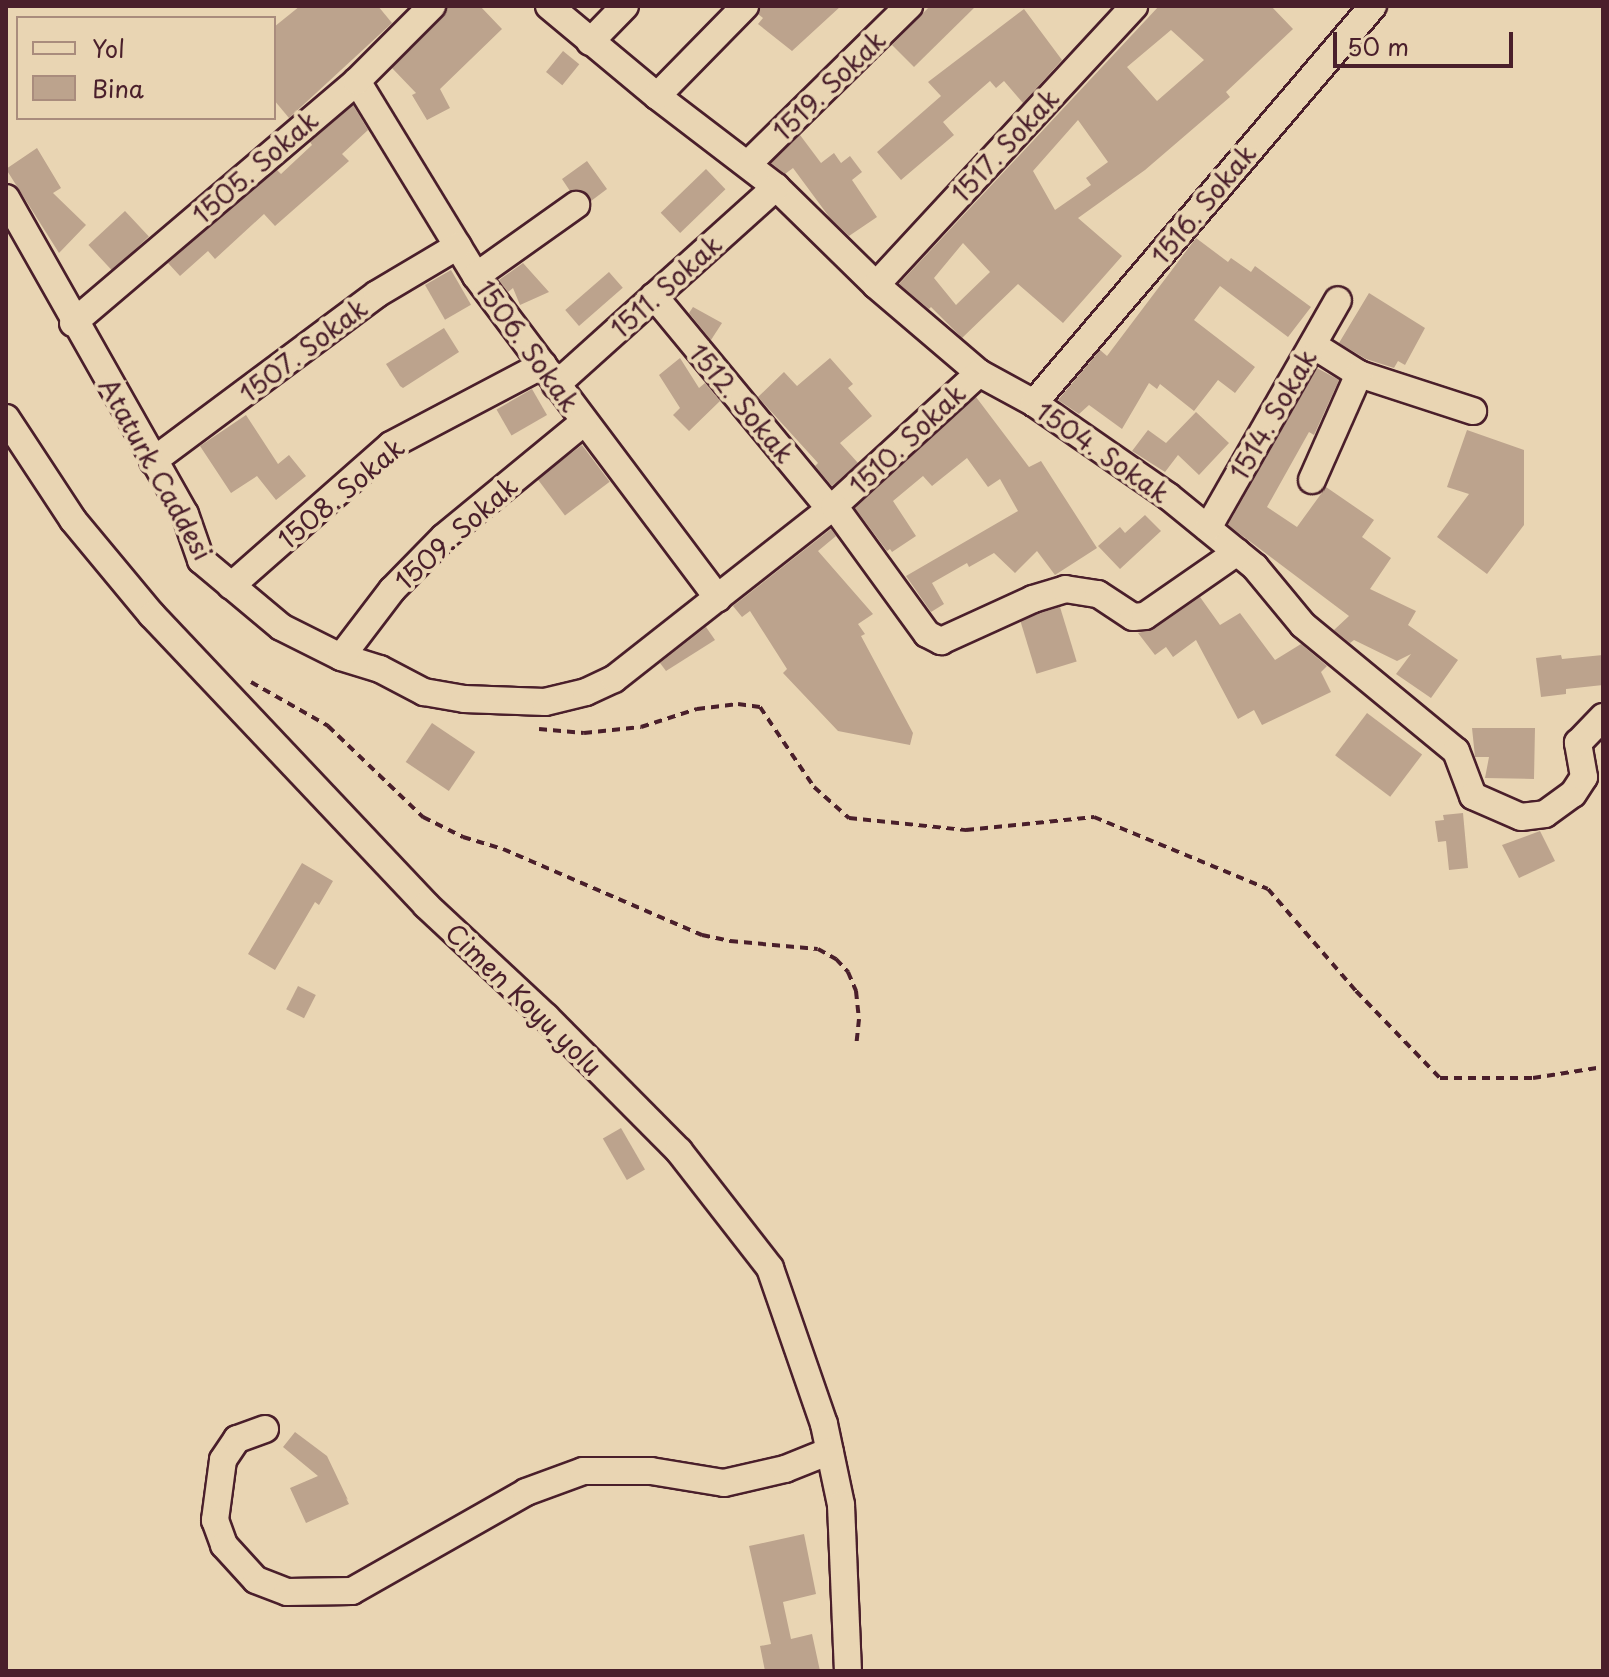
<!DOCTYPE html>
<html>
<head>
<meta charset="utf-8">
<style>
  body { margin:0 }
  #map { position:relative; width:1609px; height:1677px; overflow:hidden; background:#e9d5b3; font-family:"Playpen Sans",sans-serif }
  div>[style] { position:absolute }
  [style*='--x'] { left:calc(var(--x)*1px); top:calc(var(--y)*1px); width:calc(var(--w)*1px); rotate:calc(var(--a)*1deg) }
  .building>* { inset:0; background:#bca38d; transform-origin:0 0 }
  .path>* { height:4px; margin-top:-2px; transform-origin:0; background:repeating-linear-gradient(90deg,#4a1f2b 0 8px,transparent 0 14px) }
  .roads { filter:drop-shadow(2px 0 #4a1f2b) drop-shadow(-2px 0 #4a1f2b) drop-shadow(0 2px #4a1f2b) drop-shadow(0 -2px #4a1f2b) }
  .minor>* { height:26px; margin:-13px; padding:0 13px; transform-origin:13px; border-radius:13px; background:#e9d5b3 }
  span { translate:-50% -50%; white-space:nowrap; text-align:center; line-height:1.15; -webkit-text-stroke:8px #e9d5b3; paint-order:stroke }
  .street-label { font-size:26px; color:#4a1f2b }
  .frame { position:absolute; inset:0; border:8px solid #4a1f2b; pointer-events:none }
  .legend { position:absolute; left:16px; top:16px; width:260px; height:104px; box-sizing:border-box; background:#e9d5b3; border:2px solid #a98c7d; margin:0; padding:10px 14px; list-style:none; font-size:24px; color:#4a1f2b }
  .legend li { display:flex; align-items:center; gap:16px; height:40px }
  .legend b { width:40px; border:2px solid #a98c7d }
  .scale { position:absolute; left:1333px; top:32px; width:180px; height:36px; box-sizing:border-box; border:4px solid #4a1f2b; border-top:0; padding-left:10px; font-size:24px; line-height:28px; white-space:nowrap; color:#4a1f2b; -webkit-text-stroke:6px #e9d5b3; paint-order:stroke }
</style>
</head>
<body>
<div id="map">
  <div class="building">
    <div style="clip-path:polygon(300px 6px,378px 6px,392px 23px,289px 118px,274px 100px,274px 27px)"></div>
    <div style="clip-path:polygon(448px 6px,480px 6px,502px 29px,440px 89px,450px 108px,427px 120px,412px 95px,416px 93px,392px 68px,443px 17px)"></div>
    <div style="clip-path:polygon(761px 6px,841px 6px,792px 51px,758px 24px,763px 18px,758px 14px)"></div>
    <div style="clip-path:polygon(930px 6px,976px 6px,914px 67px,892px 45px)"></div>
    <div style="clip-path:polygon(evenodd,1159px 6px,1271px 6px,1293px 29px,1226px 92px,1230px 97px,1145px 170px,1078px 218px,1122px 256px,1063px 323px,1018px 284px,962px 338px,931px 307px,929px 309px,899px 284px,1159px 6px,1171px 30px,1204px 60px,1157px 101px,1127px 67px,1171px 30px,1159px 6px,1078px 120px,1108px 162px,1086px 178px,1091px 185px,1055px 210px,1033px 171px,1078px 120px,1159px 6px,963px 243px,990px 272px,956px 305px,934px 278px,963px 243px)"></div>
    <div style="clip-path:polygon(1024px 9px,1062px 60px,1023px 103px,1004px 81px,996px 88px,990px 81px,943px 122px,954px 135px,901px 180px,877px 152px,941px 96px,928px 82px)"></div>
    <div style="left:563px;top:51px;width:21px;height:27px;rotate:39deg"></div>
    <div style="clip-path:polygon(353px 105px,368px 130px,342px 154px,349px 161px,275px 226px,264px 214px,215px 259px,208px 251px,180px 276px,168px 263px,277px 170px,281px 174px,312px 145px,310px 142px)"></div>
    <div style="clip-path:polygon(800px 135px,821px 163px,834px 153px,841px 163px,850px 156px,862px 172px,852px 180px,877px 217px,849px 236px,830px 218px,793px 168px,785px 174px,771px 163px)"></div>
    <div style="clip-path:polygon(37px 148px,61px 188px,53px 193px,86px 225px,59px 253px,6px 169px)"></div>
    <div style="clip-path:polygon(587px 161px,607px 189px,591px 201px,583px 191px,570px 191px,562px 179px)"></div>
    <div style="left:706px;top:169px;width:28px;height:63px;rotate:46deg"></div>
    <div style="left:125px;top:211px;width:35px;height:50px;rotate:47deg"></div>
    <div style="clip-path:polygon(1196px 238px,1228px 262px,1231px 258px,1251px 272px,1255px 266px,1311px 307px,1288px 337px,1220px 286px,1194px 320px,1255px 367px,1235px 393px,1218px 380px,1194px 411px,1160px 384px,1157px 389px,1149px 383px,1122px 429px,1089px 405px,1079px 414px,1058px 400px,1100px 350px,1107px 356px)"></div>
    <div style="clip-path:polygon(523px 263px,549px 292px,520px 305px,513px 288px,508px 292px,499px 280px)"></div>
    <div style="left:451px;top:270px;width:40px;height:30px;rotate:60deg"></div>
    <div style="left:609px;top:272px;width:21px;height:58px;rotate:49deg"></div>
    <div style="clip-path:polygon(1369px 293px,1425px 328px,1405px 365px,1398px 361px,1394px 368px,1366px 359px,1339px 343px)"></div>
    <div style="clip-path:polygon(693px 307px,722px 323px,711px 340px,689px 313px)"></div>
    <div style="clip-path:polygon(444px 328px,459px 352px,403px 388px,400px 386px,386px 364px)"></div>
    <div style="clip-path:polygon(680px 358px,699px 388px,705px 383px,720px 401px,689px 431px,673px 415px,680px 408px,659px 375px)"></div>
    <div style="clip-path:polygon(830px 358px,853px 384px,848px 388px,872px 416px,840px 443px,858px 463px,832px 486px,815px 466px,818px 463px,758px 397px,784px 372px,797px 386px)"></div>
    <div style="clip-path:polygon(1317px 368px,1339px 380px,1314px 435px,1309px 432px,1267px 507px,1297px 527px,1326px 487px,1374px 520px,1362px 537px,1391px 558px,1370px 589px,1416px 611px,1408px 625px,1458px 660px,1431px 698px,1396px 674px,1411px 654px,1397px 661px,1354px 640px,1350px 643px,1334px 630px,1349px 616px,1228px 525px)"></div>
    <div style="left:532px;top:389px;width:30px;height:41px;rotate:60deg"></div>
    <div style="clip-path:polygon(976px 397px,1029px 467px,1041px 461px,1097px 548px,1055px 575px,1037px 551px,1015px 573px,994px 553px,969px 567px,967px 563px,932px 583px,944px 604px,931px 612px,906px 576px,1018px 511px,1000px 479px,988px 487px,967px 458px,932px 486px,923px 476px,893px 501px,916px 536px,892px 552px,890px 549px,887px 551px,855px 508px)"></div>
    <div style="clip-path:polygon(1196px 412px,1229px 443px,1199px 475px,1178px 455px,1165px 472px,1132px 451px,1148px 430px,1166px 443px)"></div>
    <div style="clip-path:polygon(246px 415px,278px 464px,289px 455px,306px 476px,276px 500px,257px 476px,231px 493px,200px 446px)"></div>
    <div style="clip-path:polygon(1467px 430px,1524px 450px,1524px 525px,1487px 574px,1437px 537px,1469px 494px,1447px 487px)"></div>
    <div style="left:582px;top:445px;width:46px;height:56px;rotate:53deg"></div>
    <div style="clip-path:polygon(1145px 515px,1161px 531px,1120px 569px,1098px 546px,1120px 527px,1125px 533px)"></div>
    <div style="clip-path:polygon(831px 529px,836px 536px,818px 551px,873px 614px,858px 624px,865px 634px,861px 636px,913px 733px,910px 745px,838px 731px,783px 673px,787px 669px,750px 611px,742px 617px,733px 606px)"></div>
    <div style="clip-path:polygon(1200px 597px,1220px 625px,1240px 613px,1275px 660px,1301px 644px,1327px 666px,1321px 672px,1331px 692px,1262px 725px,1254px 710px,1238px 719px,1196px 640px,1173px 657px,1166px 647px,1155px 655px,1138px 633px,1154px 629px)"></div>
    <div style="left:1060px;top:607px;width:57px;height:42px;rotate:73deg"></div>
    <div style="clip-path:polygon(706px 627px,715px 640px,666px 671px,660px 663px)"></div>
    <div style="clip-path:polygon(1561px 655px,1562px 659px,1603px 655px,1603px 685px,1566px 689px,1566px 694px,1541px 697px,1536px 658px)"></div>
    <div style="left:1367px;top:713px;width:69px;height:53px;rotate:37deg"></div>
    <div style="left:432px;top:723px;width:52px;height:47px;rotate:34deg"></div>
    <div style="clip-path:polygon(1472px 728px,1535px 728px,1534px 779px,1485px 778px,1489px 757px,1475px 757px)"></div>
    <div style="clip-path:polygon(1463px 813px,1468px 868px,1449px 870px,1446px 841px,1438px 842px,1435px 821px,1444px 820px,1443px 815px)"></div>
    <div style="clip-path:polygon(1540px 831px,1555px 861px,1519px 878px,1502px 845px)"></div>
    <div style="clip-path:polygon(302px 863px,333px 881px,319px 905px,315px 902px,275px 970px,248px 954px)"></div>
    <div style="left:298px;top:986px;width:20px;height:26px;rotate:27deg"></div>
    <div style="left:621px;top:1128px;width:48px;height:21px;rotate:60deg"></div>
    <div style="clip-path:polygon(295px 1432px,327px 1456px,348px 1500px,346px 1498px,349px 1504px,306px 1523px,290px 1488px,318px 1476px,283px 1447px)"></div>
    <div style="clip-path:polygon(804px 1534px,816px 1594px,783px 1602px,791px 1639px,812px 1634px,820px 1671px,765px 1671px,760px 1646px,771px 1644px,749px 1546px)"></div>
  </div>
  <div class="path">
    <div style="--x:251;--y:682;--w:89;--a:29.7"></div>
    <div style="--x:328;--y:726;--w:132;--a:43.8"></div>
    <div style="--x:423;--y:817;--w:45;--a:26.6"></div>
    <div style="--x:463;--y:837;--w:42;--a:16.7"></div>
    <div style="--x:503;--y:849;--w:217;--a:23.4"></div>
    <div style="--x:702;--y:935;--w:29;--a:12"></div>
    <div style="--x:730;--y:941;--w:88;--a:5.2"></div>
    <div style="--x:818;--y:949;--w:21;--a:29"></div>
    <div style="--x:836;--y:959;--w:18;--a:47"></div>
    <div style="--x:848;--y:972;--w:21;--a:67"></div>
    <div style="--x:856;--y:991;--w:28;--a:84"></div>
    <div style="--x:859;--y:1019;--w:28;--a:96"></div>
    <div style="--x:539;--y:729;--w:45;--a:5.1"></div>
    <div style="--x:584;--y:733;--w:57;--a:-6"></div>
    <div style="--x:641;--y:727;--w:59;--a:-17.8"></div>
    <div style="--x:697;--y:709;--w:41;--a:-7"></div>
    <div style="--x:738;--y:704;--w:22;--a:8"></div>
    <div style="--x:760;--y:707;--w:97;--a:56"></div>
    <div style="--x:814;--y:787;--w:47;--a:41.5"></div>
    <div style="--x:849;--y:818;--w:118;--a:5.9"></div>
    <div style="--x:966;--y:830;--w:129;--a:-5.8"></div>
    <div style="--x:1094;--y:817;--w:188;--a:22.5"></div>
    <div style="--x:1268;--y:889;--w:135;--a:49.2"></div>
    <div style="--x:1356;--y:991;--w:121;--a:46"></div>
    <div style="--x:1440;--y:1078;--w:93;--a:0"></div>
    <div style="--x:1533;--y:1078;--w:71;--a:-8.9"></div>
  </div>
  <div class="roads">
    <div class="minor">
      <div style="--x:549;--y:6;--w:141;--a:39.8"></div>
      <div style="--x:657;--y:96;--w:150;--a:37.4"></div>
      <div style="--x:776;--y:187;--w:140;--a:44.4"></div>
      <div style="--x:876;--y:285;--w:135;--a:40.5"></div>
      <div style="--x:979;--y:373;--w:63;--a:28.6"></div>
      <div style="--x:1034;--y:403;--w:163;--a:34.8"></div>
      <div style="--x:1168;--y:496;--w:112;--a:39.2"></div>
      <div style="--x:1255;--y:567;--w:75;--a:50.4"></div>
      <div style="--x:1303;--y:625;--w:198;--a:39.5"></div>
      <div style="--x:1456;--y:751;--w:48;--a:69.3"></div>
      <div style="--x:1473;--y:796;--w:52;--a:23.6"></div>
      <div style="--x:1521;--y:817;--w:24;--a:-7"></div>
      <div style="--x:1545;--y:814;--w:34;--a:-36"></div>
      <div style="--x:1573;--y:794;--w:20;--a:-57"></div>
      <div style="--x:1584;--y:777;--w:35;--a:-100"></div>
      <div style="--x:1578;--y:743;--w:36;--a:-46"></div>
      <div style="--x:590;--y:42;--w:50;--a:-45.8"></div>
      <div style="--x:357;--y:81;--w:228;--a:58.6"></div>
      <div style="--x:476;--y:276;--w:403;--a:53.1"></div>
      <div style="--x:657;--y:96;--w:126;--a:-45.6"></div>
      <div style="--x:748;--y:164;--w:226;--a:-44.5"></div>
      <div style="--x:6;--y:198;--w:363;--a:60.5"></div>
      <div style="--x:185;--y:514;--w:49;--a:70.8"></div>
      <div style="--x:201;--y:560;--w:104;--a:39.9"></div>
      <div style="--x:281;--y:627;--w:67;--a:26.6"></div>
      <div style="--x:341;--y:657;--w:41;--a:17.1"></div>
      <div style="--x:380;--y:669;--w:50;--a:27.6"></div>
      <div style="--x:424;--y:692;--w:41;--a:9.9"></div>
      <div style="--x:464;--y:699;--w:81;--a:2.1"></div>
      <div style="--x:545;--y:702;--w:42;--a:-13.7"></div>
      <div style="--x:586;--y:692;--w:31;--a:-25"></div>
      <div style="--x:614;--y:679;--w:280;--a:-38.2"></div>
      <div style="--x:834;--y:506;--w:197;--a:-42.5"></div>
      <div style="--x:476;--y:276;--w:123;--a:-35.4"></div>
      <div style="--x:876;--y:285;--w:380;--a:-47.2"></div>
      <div style="--x:654;--y:296;--w:276;--a:50.4"></div>
      <div style="--x:73;--y:323;--w:373;--a:-40.4"></div>
      <div style="--x:357;--y:81;--w:106;--a:-45"></div>
      <div style="--x:1313;--y:345;--w:54;--a:32.2"></div>
      <div style="--x:1359;--y:374;--w:120;--a:18"></div>
      <div style="--x:556;--y:385;--w:296;--a:-42"></div>
      <div style="--x:1034;--y:403;--w:522;--a:-49.51"></div>
      <div style="--x:6;--y:418;--w:122;--a:56.7"></div>
      <div style="--x:73;--y:520;--w:124;--a:50.3"></div>
      <div style="--x:152;--y:615;--w:399;--a:46.6"></div>
      <div style="--x:426;--y:905;--w:164;--a:43"></div>
      <div style="--x:546;--y:1017;--w:189;--a:45.2"></div>
      <div style="--x:679;--y:1151;--w:148;--a:52.1"></div>
      <div style="--x:770;--y:1268;--w:165;--a:70.9"></div>
      <div style="--x:824;--y:1424;--w:83;--a:78.1"></div>
      <div style="--x:841;--y:1505;--w:166;--a:87.6"></div>
      <div style="--x:153;--y:461;--w:279;--a:-36.7"></div>
      <div style="--x:377;--y:294;--w:94;--a:-30.7"></div>
      <div style="--x:1312;--y:480;--w:116;--a:-66.1"></div>
      <div style="--x:834;--y:506;--w:158;--a:54"></div>
      <div style="--x:927;--y:634;--w:16;--a:27"></div>
      <div style="--x:941;--y:641;--w:101;--a:-24.5"></div>
      <div style="--x:1033;--y:599;--w:34;--a:-17"></div>
      <div style="--x:1065;--y:589;--w:33;--a:9"></div>
      <div style="--x:1098;--y:594;--w:42;--a:33.3"></div>
      <div style="--x:1133;--y:617;--w:12;--a:-5"></div>
      <div style="--x:1145;--y:616;--w:112;--a:-34.8"></div>
      <div style="--x:1208;--y:528;--w:262;--a:-60.3"></div>
      <div style="--x:231;--y:586;--w:213;--a:-41.4"></div>
      <div style="--x:391;--y:445;--w:172;--a:-27.8"></div>
      <div style="--x:341;--y:657;--w:84;--a:-52.7"></div>
      <div style="--x:392;--y:590;--w:74;--a:-45.5"></div>
      <div style="--x:444;--y:537;--w:181;--a:-39.4"></div>
      <div style="--x:265;--y:1429;--w:30;--a:160"></div>
      <div style="--x:237;--y:1439;--w:25;--a:124"></div>
      <div style="--x:223;--y:1460;--w:61;--a:97.6"></div>
      <div style="--x:215;--y:1520;--w:27;--a:70"></div>
      <div style="--x:224;--y:1545;--w:47;--a:47.6"></div>
      <div style="--x:256;--y:1580;--w:33;--a:21"></div>
      <div style="--x:287;--y:1592;--w:65;--a:-0.9"></div>
      <div style="--x:352;--y:1591;--w:200;--a:-29.6"></div>
      <div style="--x:526;--y:1492;--w:61;--a:-20.2"></div>
      <div style="--x:583;--y:1471;--w:68;--a:0"></div>
      <div style="--x:651;--y:1471;--w:74;--a:9.3"></div>
      <div style="--x:724;--y:1483;--w:63;--a:-12.9"></div>
      <div style="--x:785;--y:1469;--w:48;--a:-21.8"></div>
    </div>
  </div>
  <div class="street-label">
    <span style="left:829px;top:85px;rotate:-44deg">1519. Sokak</span>
    <span style="left:1005px;top:145px;rotate:-47deg">1517. Sokak</span>
    <span style="left:255px;top:167px;rotate:-41deg">1505. Sokak</span>
    <span style="left:1203px;top:204px;rotate:-50deg">1516. Sokak</span>
    <span style="left:666px;top:286px;rotate:-42deg">1511. Sokak</span>
    <span style="left:528px;top:346px;rotate:54deg">1506. Sokak</span>
    <span style="left:303px;top:350px;rotate:-37deg">1507. Sokak</span>
    <span style="left:742px;top:403px;rotate:50deg">1512. Sokak</span>
    <span style="left:1273px;top:414px;rotate:-60deg">1514. Sokak</span>
    <span style="left:907px;top:439px;rotate:-43deg">1510. Sokak</span>
    <span style="left:1103px;top:452px;rotate:35deg">1504. Sokak</span>
    <span style="left:156px;top:469px;rotate:61deg">Ataturk Caddesi</span>
    <span style="left:341px;top:493px;rotate:-40deg">1508. Sokak</span>
    <span style="left:456px;top:533px;rotate:-42deg">1509. Sokak</span>
    <span style="left:524px;top:999px;rotate:44deg">Cimen Koyu yolu</span>
  </div>
  <div class="frame"></div>
  <ul class="legend">
  <li><b style="height:10px;background:#e9d5b3"></b>Yol</li>
  <li><b style="height:22px;background:#bca38d"></b>Bina</li>
  </ul>
  <div class="scale">50 m</div>
</div>
</body>
</html>
